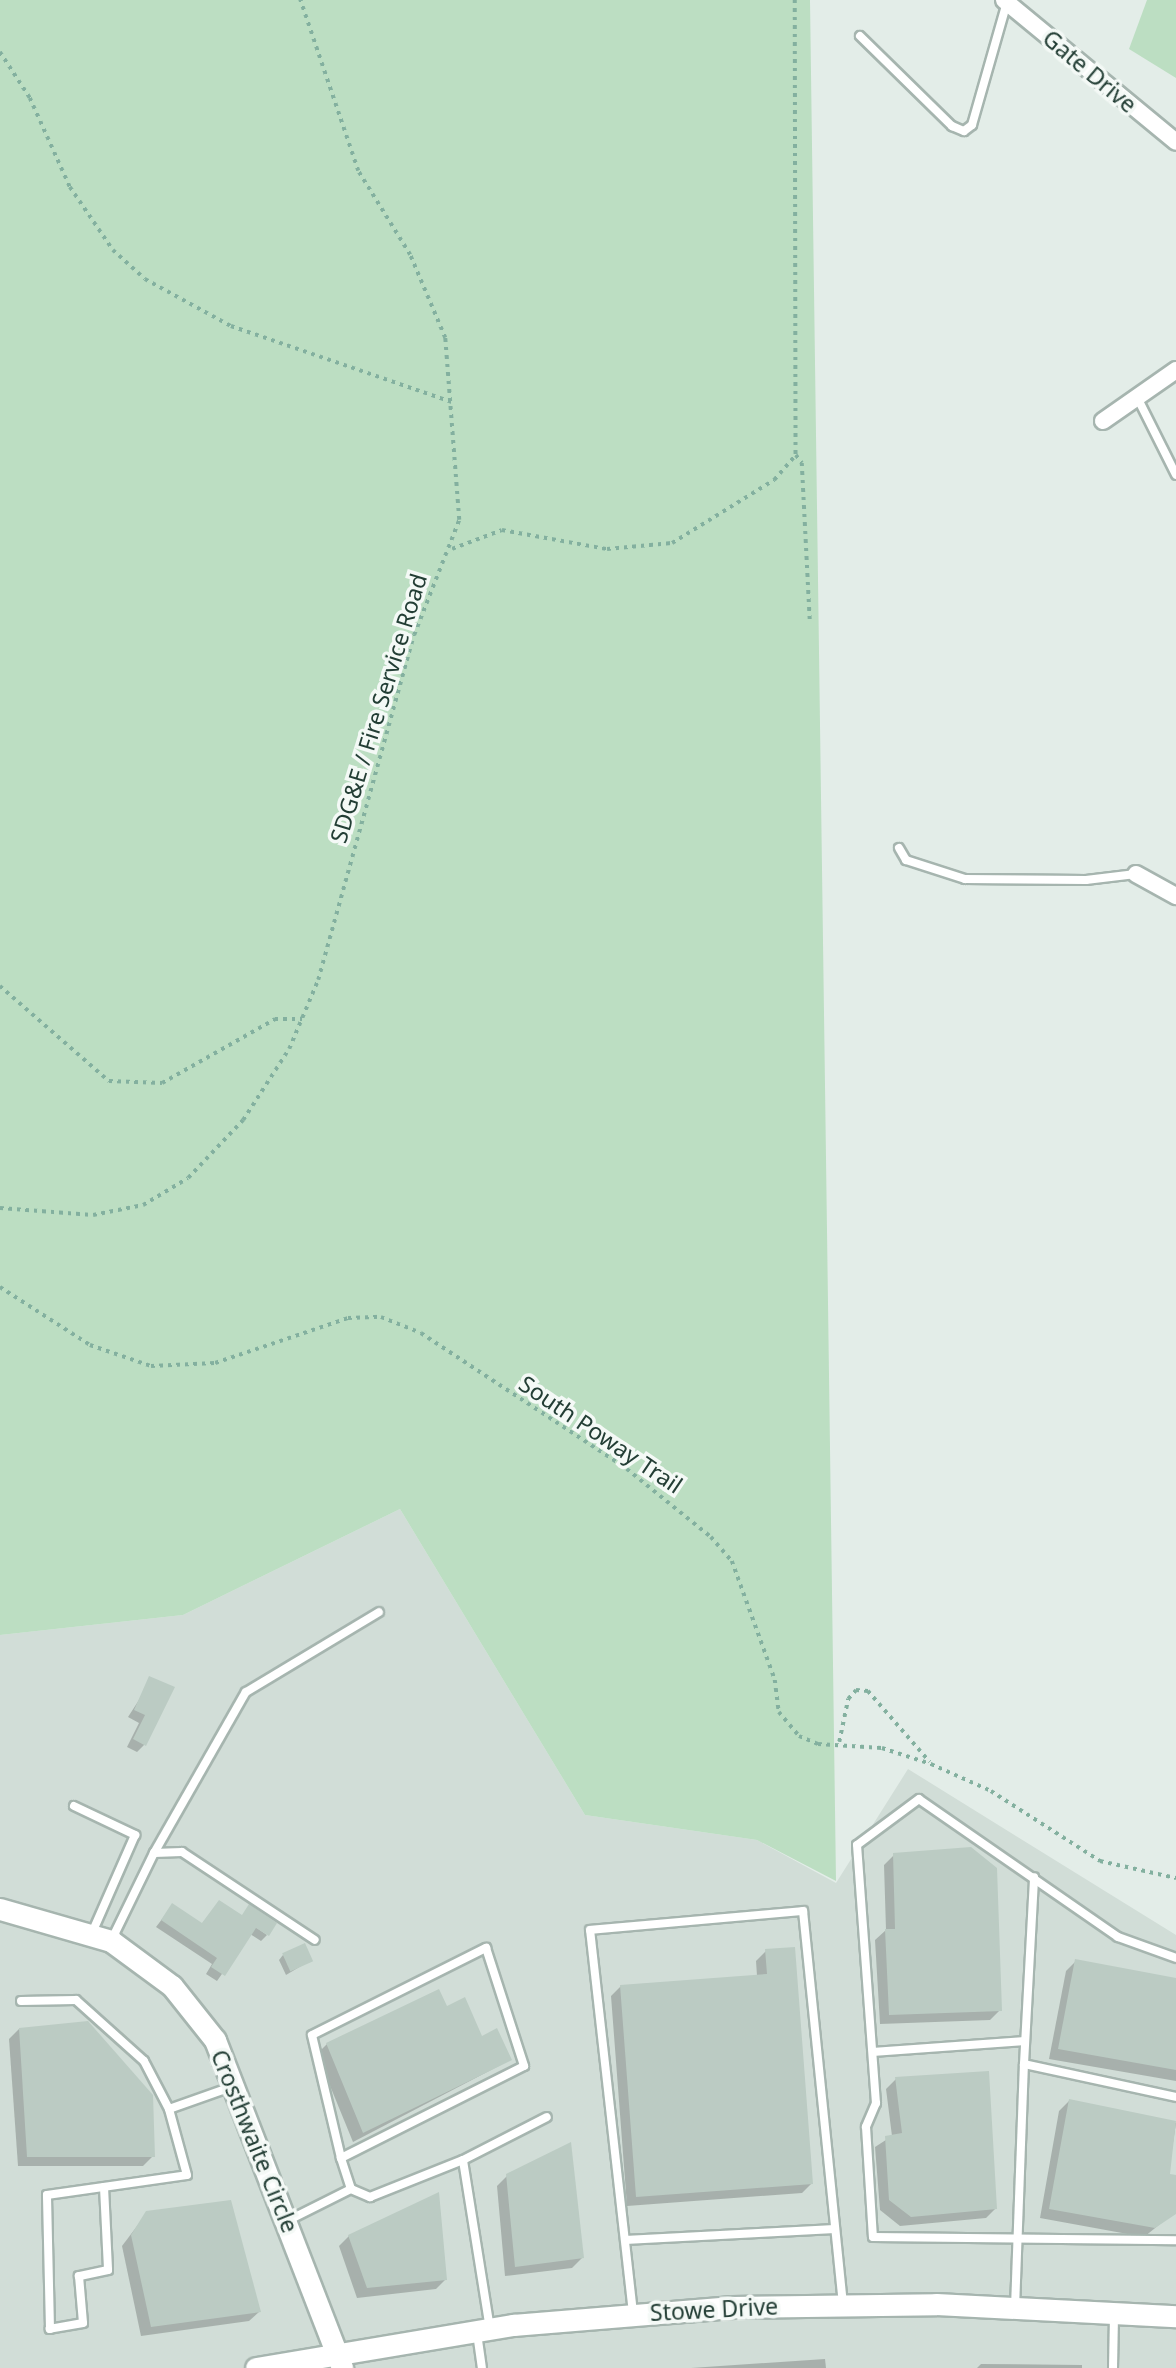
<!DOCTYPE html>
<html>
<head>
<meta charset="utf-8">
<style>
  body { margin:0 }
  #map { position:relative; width:1176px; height:2368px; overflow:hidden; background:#e3ede8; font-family:"Noto Sans",sans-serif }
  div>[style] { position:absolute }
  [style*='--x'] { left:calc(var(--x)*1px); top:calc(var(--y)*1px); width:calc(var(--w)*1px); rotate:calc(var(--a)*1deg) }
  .built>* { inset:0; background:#d1ddd7 }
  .green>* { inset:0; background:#bcdec2 }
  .shadow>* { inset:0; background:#0003 }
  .building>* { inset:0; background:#bbcbc3; transform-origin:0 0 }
  .path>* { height:3.5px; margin-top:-1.75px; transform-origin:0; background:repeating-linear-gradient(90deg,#83b09f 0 3.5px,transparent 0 8.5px) }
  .roads { filter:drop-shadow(2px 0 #a6b5af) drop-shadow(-2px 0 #a6b5af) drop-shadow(0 2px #a6b5af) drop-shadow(0 -2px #a6b5af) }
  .lane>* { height:8px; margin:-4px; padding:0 4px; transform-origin:4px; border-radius:4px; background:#fff }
  .street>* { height:16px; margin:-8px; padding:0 8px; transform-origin:8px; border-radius:8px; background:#fff }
  .secondary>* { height:21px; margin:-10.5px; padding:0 10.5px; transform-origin:10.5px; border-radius:10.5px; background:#fff }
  span { translate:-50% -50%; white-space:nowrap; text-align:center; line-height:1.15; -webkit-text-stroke:7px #f4f9f6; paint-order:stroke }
  .street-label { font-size:23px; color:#233e35 }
</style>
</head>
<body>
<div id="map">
  <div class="built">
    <div style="clip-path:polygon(400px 1509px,585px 1815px,757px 1840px,836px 1883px,908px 1769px,1176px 1935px,1176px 2368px,0 2368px,0 1635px,183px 1615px)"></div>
  </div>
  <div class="green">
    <div style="clip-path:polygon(0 0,810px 0,836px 1881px,757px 1840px,585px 1815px,400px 1509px,183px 1615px,0 1635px)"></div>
    <div style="clip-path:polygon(1147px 0,1176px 0,1176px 78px,1129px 49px)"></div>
  </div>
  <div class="shadow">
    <div style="clip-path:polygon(148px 1686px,144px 1745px,137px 1752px,127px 1747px,139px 1723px,128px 1717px)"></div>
    <div style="clip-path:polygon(894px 1855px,1000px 2010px,990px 2020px,880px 2024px,875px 1940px,886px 1930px,884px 1865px)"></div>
    <div style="clip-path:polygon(219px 1902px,267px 1935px,261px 1941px,250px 1934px,217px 1981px,206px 1974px,212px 1964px,156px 1927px,172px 1906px,201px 1925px)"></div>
    <div style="clip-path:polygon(766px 1951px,812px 2183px,802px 2193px,627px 2206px,611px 1996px,621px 1986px,757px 1976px,756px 1961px)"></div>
    <div style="clip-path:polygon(283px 1955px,311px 1960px,286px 1975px,279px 1960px)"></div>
    <div style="clip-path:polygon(1076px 1961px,1176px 1980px,1176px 2081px,1049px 2059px,1066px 1971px)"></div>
    <div style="clip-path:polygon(447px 2008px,510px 2060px,353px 2142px,317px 2054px,327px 2044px)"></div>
    <div style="clip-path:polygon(19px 2029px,153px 2156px,143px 2166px,18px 2166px,9px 2039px)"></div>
    <div style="clip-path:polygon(896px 2079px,996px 2208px,986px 2218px,900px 2226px,880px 2210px,875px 2147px,892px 2136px,886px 2089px)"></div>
    <div style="clip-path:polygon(1069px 2101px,1176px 2123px,1168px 2176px,1176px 2177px,1175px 2212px,1144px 2237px,1040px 2218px,1059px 2111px)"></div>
    <div style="clip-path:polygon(507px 2176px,582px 2258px,572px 2268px,505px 2276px,497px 2186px)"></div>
    <div style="clip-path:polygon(147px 2213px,259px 2312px,249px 2321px,141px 2336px,122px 2246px)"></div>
    <div style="clip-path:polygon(349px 2236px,446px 2279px,436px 2289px,357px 2298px,339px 2246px)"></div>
    <div style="clip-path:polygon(825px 2359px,826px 2368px,691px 2368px)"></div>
    <div style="clip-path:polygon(981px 2364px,1082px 2365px,1082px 2368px,977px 2368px)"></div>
  </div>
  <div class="building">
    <div style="clip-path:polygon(149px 1676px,175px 1687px,146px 1746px,133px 1739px,145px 1715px,134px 1710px)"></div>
    <div style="clip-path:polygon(971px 1847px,997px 1868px,1002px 2011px,889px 2015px,885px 1929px,895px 1929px,893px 1853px)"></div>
    <div style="clip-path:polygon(219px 1900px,242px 1915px,249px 1904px,277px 1923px,269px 1936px,256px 1928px,225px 1976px,211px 1967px,217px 1958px,161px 1920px,172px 1903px,202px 1923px)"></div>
    <div style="left:305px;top:1943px;width:20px;height:25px;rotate:66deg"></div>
    <div style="clip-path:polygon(795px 1947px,813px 2184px,636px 2197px,620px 1985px,767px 1974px,765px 1949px)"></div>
    <div style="clip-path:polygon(1075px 1959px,1176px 1978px,1176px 2070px,1058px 2049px)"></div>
    <div style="clip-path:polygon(439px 1989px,447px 2006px,465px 1997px,482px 2036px,497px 2028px,512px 2060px,363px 2133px,326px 2043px)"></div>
    <div style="clip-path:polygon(88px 2021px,153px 2095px,155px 2157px,27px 2157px,19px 2028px)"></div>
    <div style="clip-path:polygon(989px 2071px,997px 2209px,911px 2217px,889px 2200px,885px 2136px,902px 2133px,895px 2077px)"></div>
    <div style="clip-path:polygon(1069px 2099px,1176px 2121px,1170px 2174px,1176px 2175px,1176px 2214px,1155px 2228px,1049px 2209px)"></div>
    <div style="clip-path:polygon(571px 2142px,584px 2258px,515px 2267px,506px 2174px)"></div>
    <div style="clip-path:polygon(439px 2192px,447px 2280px,367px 2288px,348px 2235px)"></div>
    <div style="clip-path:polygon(231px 2200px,261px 2312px,151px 2327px,131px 2235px,146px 2211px)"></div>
  </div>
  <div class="path">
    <div style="--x:795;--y:0;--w:455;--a:89.9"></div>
    <div style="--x:796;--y:455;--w:10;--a:53"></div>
    <div style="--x:802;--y:463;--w:157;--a:87.1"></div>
    <div style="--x:0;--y:52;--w:55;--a:56.9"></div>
    <div style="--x:30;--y:98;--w:98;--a:65.8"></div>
    <div style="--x:70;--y:187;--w:76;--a:55.7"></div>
    <div style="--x:113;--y:250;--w:43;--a:42.2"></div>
    <div style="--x:145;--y:279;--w:98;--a:28.7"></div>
    <div style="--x:231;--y:326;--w:234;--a:19"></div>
    <div style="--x:452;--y:549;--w:53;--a:-20.8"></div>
    <div style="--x:502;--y:530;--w:107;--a:10.3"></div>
    <div style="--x:607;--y:549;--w:65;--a:-5.3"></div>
    <div style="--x:672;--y:543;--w:120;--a:-31.7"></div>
    <div style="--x:774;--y:480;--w:33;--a:-49"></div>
    <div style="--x:0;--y:986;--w:145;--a:41.1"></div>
    <div style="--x:109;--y:1081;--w:53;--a:2.2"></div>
    <div style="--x:162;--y:1083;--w:130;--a:-29.5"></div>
    <div style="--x:275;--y:1019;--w:27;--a:0"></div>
    <div style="--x:0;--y:1208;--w:93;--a:4.3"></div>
    <div style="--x:93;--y:1215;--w:51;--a:-11.3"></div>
    <div style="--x:143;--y:1205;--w:52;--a:-31"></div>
    <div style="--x:188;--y:1178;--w:80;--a:-46.5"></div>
    <div style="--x:243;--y:1120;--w:85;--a:-57.1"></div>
    <div style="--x:289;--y:1049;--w:75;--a:-67.2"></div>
    <div style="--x:318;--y:980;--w:358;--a:-74.5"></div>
    <div style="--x:414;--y:635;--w:123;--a:-68.6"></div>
    <div style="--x:459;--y:520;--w:183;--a:-94.4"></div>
    <div style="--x:445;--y:338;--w:90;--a:-112.9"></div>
    <div style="--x:410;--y:255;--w:99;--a:-121.8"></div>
    <div style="--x:358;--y:171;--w:181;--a:-108.7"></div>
    <div style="--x:0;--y:1287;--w:107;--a:32.8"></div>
    <div style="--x:90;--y:1345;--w:65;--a:19"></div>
    <div style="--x:151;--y:1366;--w:64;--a:-2.7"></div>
    <div style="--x:215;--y:1363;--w:140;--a:-18.7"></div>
    <div style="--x:348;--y:1318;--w:33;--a:-2"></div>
    <div style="--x:381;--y:1317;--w:43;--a:21.8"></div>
    <div style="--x:421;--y:1333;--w:247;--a:33.4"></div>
    <div style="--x:627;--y:1469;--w:108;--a:39"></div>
    <div style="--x:711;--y:1537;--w:32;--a:49"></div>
    <div style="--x:732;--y:1561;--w:127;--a:70.1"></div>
    <div style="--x:775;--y:1680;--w:32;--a:83"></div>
    <div style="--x:779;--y:1712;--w:31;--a:50"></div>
    <div style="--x:799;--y:1736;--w:21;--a:23"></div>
    <div style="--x:818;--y:1744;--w:64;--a:3.6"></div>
    <div style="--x:882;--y:1748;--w:52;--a:18.1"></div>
    <div style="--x:931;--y:1764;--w:66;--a:24.2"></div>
    <div style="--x:991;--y:1791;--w:130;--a:32.7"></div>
    <div style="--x:1100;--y:1861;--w:78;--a:12.6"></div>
    <div style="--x:839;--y:1742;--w:44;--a:-78.2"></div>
    <div style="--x:848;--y:1699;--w:12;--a:-48"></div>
    <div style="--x:856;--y:1690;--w:12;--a:5"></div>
    <div style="--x:868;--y:1691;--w:94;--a:48.9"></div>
  </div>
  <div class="roads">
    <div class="lane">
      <div style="--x:860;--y:36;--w:129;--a:44.4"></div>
      <div style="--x:952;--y:126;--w:13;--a:23"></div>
      <div style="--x:964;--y:131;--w:10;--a:-37"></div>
      <div style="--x:972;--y:125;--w:128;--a:-74.1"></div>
      <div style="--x:1137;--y:397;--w:87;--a:63.4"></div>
      <div style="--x:899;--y:848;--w:14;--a:60"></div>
      <div style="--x:906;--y:860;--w:62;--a:17.9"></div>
      <div style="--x:965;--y:879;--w:121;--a:0.5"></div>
      <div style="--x:1086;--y:880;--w:50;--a:-6.8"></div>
      <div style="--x:74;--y:1806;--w:68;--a:25.4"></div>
      <div style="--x:135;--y:1835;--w:107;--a:113.7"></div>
      <div style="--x:154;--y:1853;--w:185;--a:-60.3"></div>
      <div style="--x:246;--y:1692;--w:155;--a:-31"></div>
      <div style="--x:112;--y:1939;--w:96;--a:-64"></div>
      <div style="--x:154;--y:1853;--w:28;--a:-2"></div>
      <div style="--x:182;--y:1852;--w:159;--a:33.5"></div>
      <div style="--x:1176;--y:1958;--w:62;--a:-160.1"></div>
      <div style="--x:1118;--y:1937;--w:242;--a:-145.3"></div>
      <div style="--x:919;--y:1799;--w:77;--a:143.4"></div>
      <div style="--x:857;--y:1845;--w:259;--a:85.8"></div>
      <div style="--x:876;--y:2103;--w:26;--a:113"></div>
      <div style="--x:866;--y:2127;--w:110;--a:86.4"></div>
      <div style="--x:873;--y:2237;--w:303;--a:0.6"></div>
      <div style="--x:21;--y:2001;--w:55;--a:-1"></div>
      <div style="--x:76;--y:2000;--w:91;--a:41.9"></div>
      <div style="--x:144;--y:2061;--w:54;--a:62.5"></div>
      <div style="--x:169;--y:2109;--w:66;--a:-19.5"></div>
      <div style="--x:873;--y:2052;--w:152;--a:-4.1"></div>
      <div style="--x:1024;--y:2064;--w:187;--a:-86.9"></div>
      <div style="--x:104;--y:2187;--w:83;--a:87.2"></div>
      <div style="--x:108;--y:2270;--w:30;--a:168"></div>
      <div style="--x:79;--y:2276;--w:47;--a:85.1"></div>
      <div style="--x:83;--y:2323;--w:34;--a:170"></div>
      <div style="--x:50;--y:2329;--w:134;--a:-91.3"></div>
      <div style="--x:47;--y:2195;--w:141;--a:-8.1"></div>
      <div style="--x:187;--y:2175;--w:68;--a:-105.3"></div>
      <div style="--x:351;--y:2189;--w:21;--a:23"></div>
      <div style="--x:370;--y:2197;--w:100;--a:-21.7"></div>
      <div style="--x:287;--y:2221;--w:72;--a:-26.6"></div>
      <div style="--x:351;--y:2189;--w:33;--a:-108"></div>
      <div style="--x:341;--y:2158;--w:126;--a:-103.3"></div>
      <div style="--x:312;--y:2035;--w:195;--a:-26.6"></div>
      <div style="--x:486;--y:1948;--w:124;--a:72.1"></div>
      <div style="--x:524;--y:2066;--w:205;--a:153.3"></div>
      <div style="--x:625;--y:2240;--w:210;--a:-3"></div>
      <div style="--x:1015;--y:2308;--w:244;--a:-87.9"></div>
      <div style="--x:1024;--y:2064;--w:156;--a:12.2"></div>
      <div style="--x:633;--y:2313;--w:385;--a:-96.4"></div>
      <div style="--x:590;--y:1930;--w:214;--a:-5.1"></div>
      <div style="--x:803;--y:1911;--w:394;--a:84.2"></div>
      <div style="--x:490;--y:2329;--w:171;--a:-99.1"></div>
      <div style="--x:463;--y:2160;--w:94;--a:-27.1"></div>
      <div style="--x:477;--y:2333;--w:35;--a:82"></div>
      <div style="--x:1113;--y:2368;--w:52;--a:-88.9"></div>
    </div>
    <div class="street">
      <div style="--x:1004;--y:0;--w:223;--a:39.5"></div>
      <div style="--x:1103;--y:421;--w:89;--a:-34.9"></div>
      <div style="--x:1136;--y:874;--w:46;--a:28.8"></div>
    </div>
    <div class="secondary">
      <div style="--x:0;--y:1909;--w:116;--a:16.1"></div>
      <div style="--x:111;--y:1941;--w:76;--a:36.4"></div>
      <div style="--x:172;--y:1986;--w:69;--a:51.5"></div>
      <div style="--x:215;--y:2040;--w:352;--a:68.8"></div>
      <div style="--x:256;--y:2368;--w:261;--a:-9.5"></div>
      <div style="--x:513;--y:2325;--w:220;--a:-4.7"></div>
      <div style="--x:732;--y:2307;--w:204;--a:-0.8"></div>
      <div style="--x:936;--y:2304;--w:240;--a:2.9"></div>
    </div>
  </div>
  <div class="street-label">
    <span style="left:1090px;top:71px;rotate:40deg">Gate Drive</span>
    <span style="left:378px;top:708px;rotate:-73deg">SDG&amp;E / Fire Service Road</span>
    <span style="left:601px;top:1434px;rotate:34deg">South Poway Trail</span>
    <span style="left:255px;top:2141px;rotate:68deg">Crosthwaite Circle</span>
    <span style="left:714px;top:2309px;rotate:-3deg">Stowe Drive</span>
  </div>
</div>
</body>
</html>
